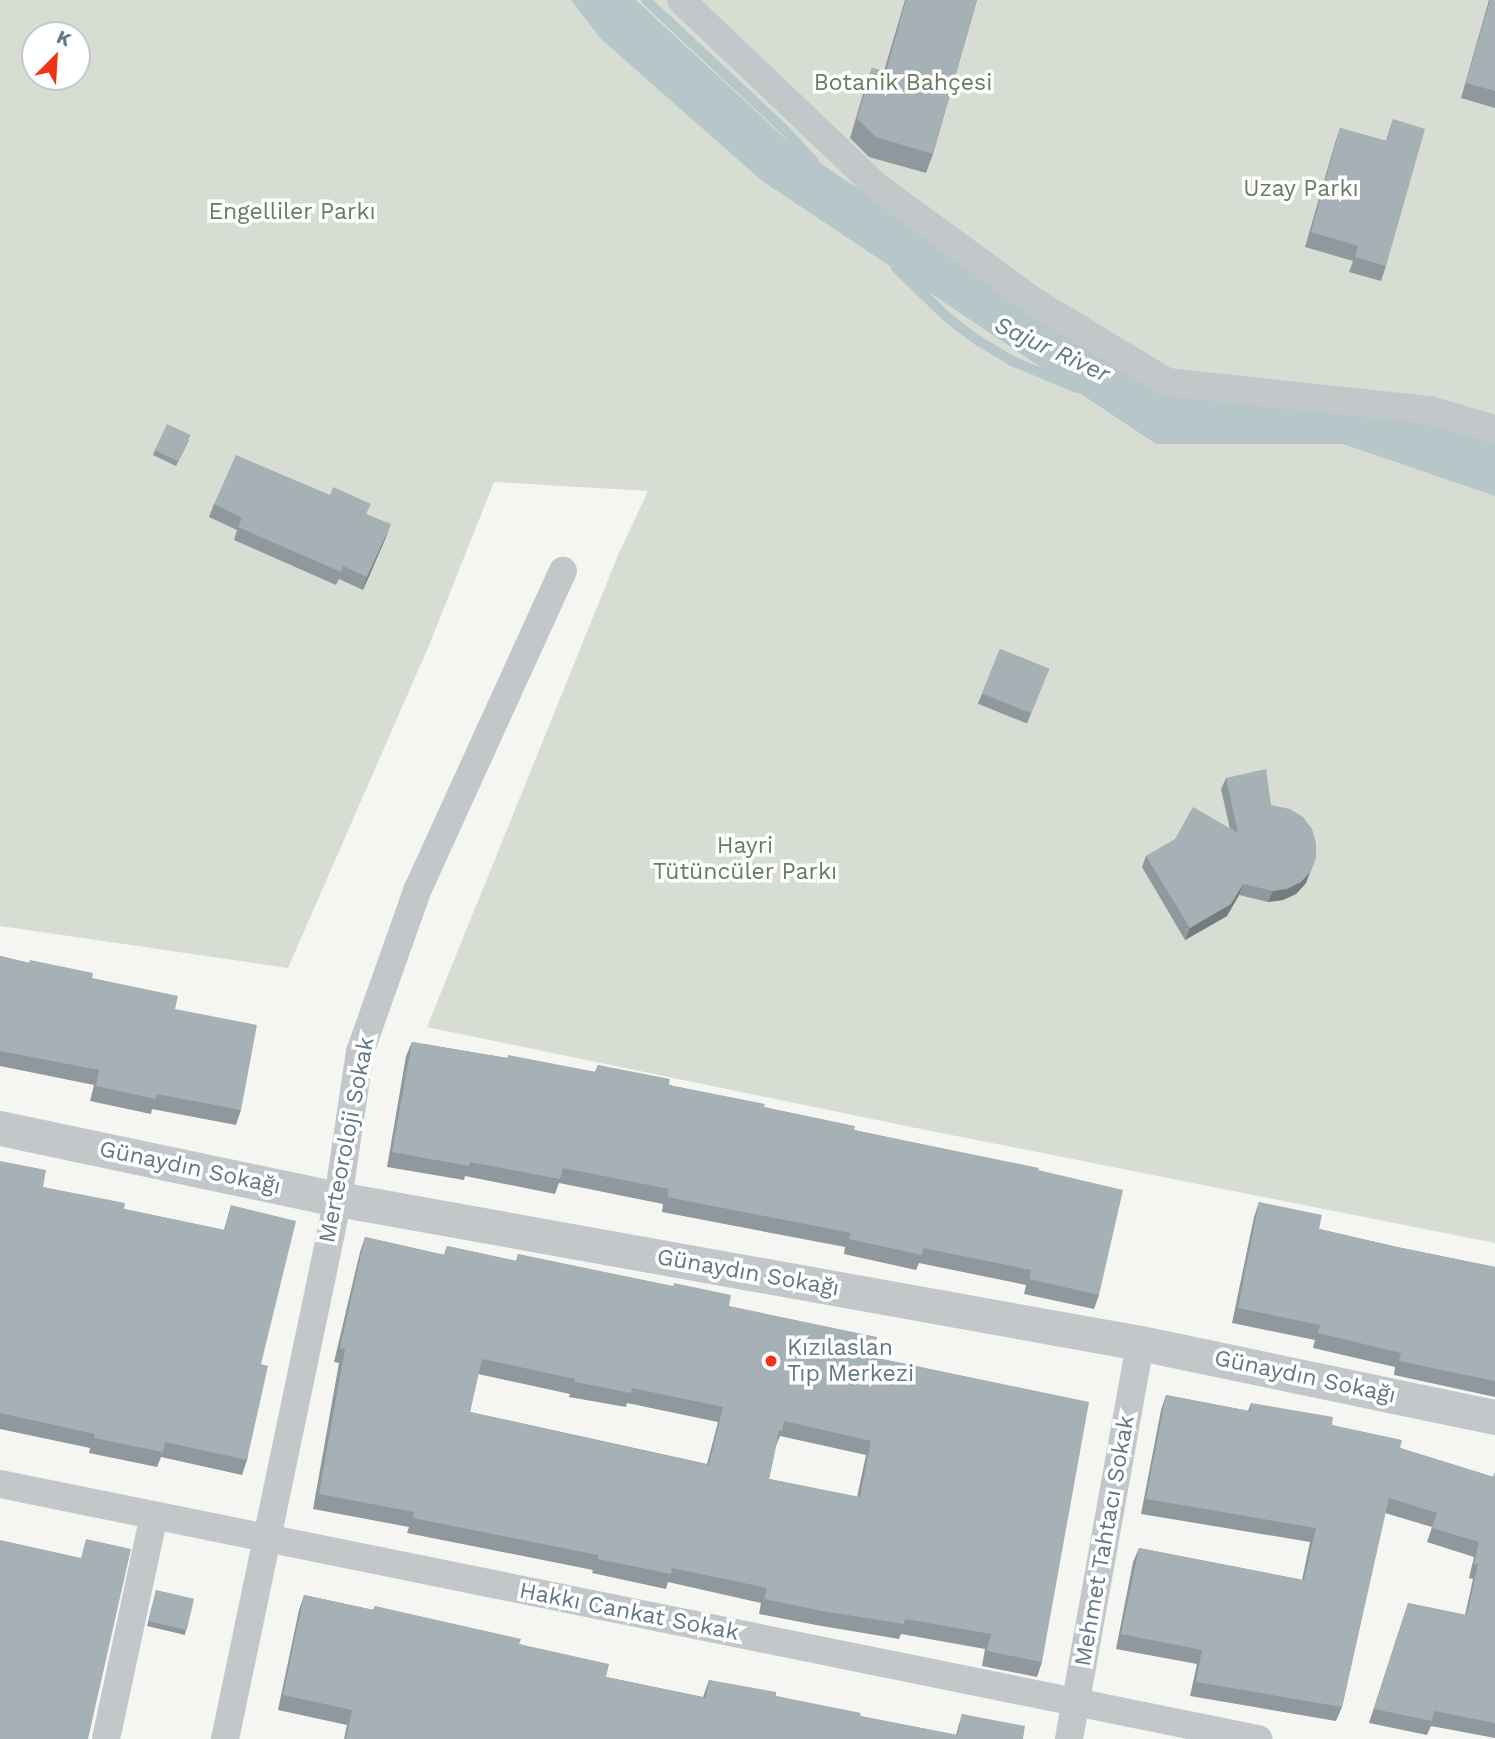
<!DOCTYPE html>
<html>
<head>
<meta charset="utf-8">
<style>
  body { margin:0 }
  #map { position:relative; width:1495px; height:1739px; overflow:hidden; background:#f5f5f1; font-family:"Work Sans",sans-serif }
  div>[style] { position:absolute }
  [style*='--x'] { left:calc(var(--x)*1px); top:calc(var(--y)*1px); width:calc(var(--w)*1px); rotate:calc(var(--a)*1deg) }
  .green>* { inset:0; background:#d7ddd2 }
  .water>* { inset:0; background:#b7c6c9 }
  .stream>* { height:10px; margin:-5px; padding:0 5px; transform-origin:5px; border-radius:5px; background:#b7c6c9 }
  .minor>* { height:28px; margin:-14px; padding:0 14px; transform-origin:14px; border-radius:14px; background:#c2c7ca }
  .tertiary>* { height:35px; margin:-17.5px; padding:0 17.5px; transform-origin:17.5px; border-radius:17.5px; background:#c2c7ca }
  .wall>* { inset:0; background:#8f989d; transform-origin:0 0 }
  .shaded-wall>* { inset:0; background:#747c7f }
  .building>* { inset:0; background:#a6b1b6; transform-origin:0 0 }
  .dots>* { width:19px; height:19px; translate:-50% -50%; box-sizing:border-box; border:4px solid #fff; border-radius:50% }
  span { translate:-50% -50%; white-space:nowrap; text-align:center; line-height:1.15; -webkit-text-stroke:7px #fff; paint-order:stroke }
  .park-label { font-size:23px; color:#697b61 }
  .street-label { font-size:23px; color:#627885 }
  .poi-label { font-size:23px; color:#627885 }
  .left { translate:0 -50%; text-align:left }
  .water-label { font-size:24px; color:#5d7b82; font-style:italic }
  .north { position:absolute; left:21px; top:21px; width:70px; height:70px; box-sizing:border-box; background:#fff; border:2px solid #c0c9ce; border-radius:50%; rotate:24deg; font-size:19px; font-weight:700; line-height:28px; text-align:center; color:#627885 }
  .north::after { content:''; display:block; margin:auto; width:24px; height:32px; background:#f13315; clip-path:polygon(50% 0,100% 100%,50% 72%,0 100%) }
</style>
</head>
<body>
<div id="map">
  <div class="green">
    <div style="clip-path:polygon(evenodd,0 0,1495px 0,1495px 1243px,906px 1126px,427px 1027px,619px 553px,648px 491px,494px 482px,430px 643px,288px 968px,0 926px,0 0,35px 35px,77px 35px,77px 77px,35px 77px,35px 35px)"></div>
  </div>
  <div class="water">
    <div style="clip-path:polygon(571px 0,636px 0,789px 142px,1166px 396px,1361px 400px,1495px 437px,1495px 496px,1343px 444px,1156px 444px,761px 180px,601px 39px)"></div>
  </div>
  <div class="stream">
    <div style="--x:646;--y:0;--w:187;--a:43.1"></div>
    <div style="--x:783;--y:128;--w:46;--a:47.6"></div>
    <div style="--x:896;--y:268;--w:72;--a:43.9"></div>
    <div style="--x:948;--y:318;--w:39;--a:37"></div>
    <div style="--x:979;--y:341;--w:39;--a:31"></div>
    <div style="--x:1012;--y:361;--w:70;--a:22.6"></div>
  </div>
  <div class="minor">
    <div style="--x:681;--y:0;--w:268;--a:43.6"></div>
    <div style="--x:875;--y:185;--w:198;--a:36.2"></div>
    <div style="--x:1035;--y:302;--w:154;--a:31.2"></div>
    <div style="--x:1167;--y:382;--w:263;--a:6.1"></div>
    <div style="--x:1429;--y:410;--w:69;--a:16.1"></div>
    <div style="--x:0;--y:1484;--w:1284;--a:11.46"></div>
    <div style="--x:106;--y:1739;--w:228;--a:-77.9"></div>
    <div style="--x:225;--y:1739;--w:552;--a:-78.18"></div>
    <div style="--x:338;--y:1199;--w:149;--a:-81.5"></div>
    <div style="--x:360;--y:1052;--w:171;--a:-70.5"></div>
    <div style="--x:417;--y:891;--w:352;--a:-65.5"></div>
    <div style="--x:1069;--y:1739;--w:402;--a:-79.8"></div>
  </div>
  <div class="tertiary">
    <div style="--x:0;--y:1128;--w:345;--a:11.9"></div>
    <div style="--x:338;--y:1199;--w:815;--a:10.18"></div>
    <div style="--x:1140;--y:1343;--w:363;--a:11.8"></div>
  </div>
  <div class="wall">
    <div style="clip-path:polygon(905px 0,977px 0,933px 154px,926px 173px,869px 157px,850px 138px,865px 87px,872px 68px,884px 71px)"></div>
    <div style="clip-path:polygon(1489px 0,1495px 0,1495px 108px,1461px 98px)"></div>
    <div style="clip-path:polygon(1393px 119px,1386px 266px,1381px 281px,1349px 272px,1353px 261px,1305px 247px,1335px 143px,1340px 128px,1386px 141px)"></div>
    <div style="clip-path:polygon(189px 440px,176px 466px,153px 455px,155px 450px)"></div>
    <div style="clip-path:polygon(214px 504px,367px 514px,386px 537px,363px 590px,339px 579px,336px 585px,234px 540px,237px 530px,209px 517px)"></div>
    <div style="left:1000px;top:649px;width:53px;height:59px;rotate:22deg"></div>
    <div style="clip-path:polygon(1226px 778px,1271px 805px,1306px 883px,1296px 894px,1283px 900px,1268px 902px,1239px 895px,1227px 916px,1185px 940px,1142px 867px,1146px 856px,1230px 829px,1221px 789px)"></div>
    <div style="clip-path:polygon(0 956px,92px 978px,175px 1009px,241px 1110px,236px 1125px,152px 1109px,151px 1114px,90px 1101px,94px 1085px,0 1066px)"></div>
    <div style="clip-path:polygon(412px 1042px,507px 1058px,595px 1072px,598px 1065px,669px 1085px,764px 1107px,854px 1130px,1038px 1170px,1099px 1295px,1094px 1309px,1024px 1294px,1026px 1285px,919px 1263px,916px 1270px,844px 1254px,845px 1247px,662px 1212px,663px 1204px,559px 1183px,555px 1194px,465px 1176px,464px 1180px,387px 1167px,406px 1056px)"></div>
    <div style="clip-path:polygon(0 1161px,43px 1187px,124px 1209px,224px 1230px,231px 1205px,261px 1364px,247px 1460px,242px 1475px,161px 1457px,157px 1467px,89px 1453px,90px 1448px,0 1429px)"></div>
    <div style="clip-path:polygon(1259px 1202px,1319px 1229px,1397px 1247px,1495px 1267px,1495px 1397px,1394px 1375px,1395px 1367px,1313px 1348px,1315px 1340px,1232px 1323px,1254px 1217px)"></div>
    <div style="clip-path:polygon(evenodd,365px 1237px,444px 1255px,447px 1246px,516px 1261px,518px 1254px,729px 1306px,873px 1357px,1042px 1662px,1037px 1677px,982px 1666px,985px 1649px,901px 1634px,899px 1639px,816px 1625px,759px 1614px,761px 1603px,668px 1582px,666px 1589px,592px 1573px,593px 1570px,407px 1533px,409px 1527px,313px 1509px,339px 1363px,334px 1362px,360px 1252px,365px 1237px,478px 1374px,570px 1394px,569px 1397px,626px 1407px,627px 1403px,718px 1422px,707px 1464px,470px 1412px,478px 1374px,365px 1237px,780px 1436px,866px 1455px,857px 1497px,769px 1479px,776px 1446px,780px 1436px)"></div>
    <div style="clip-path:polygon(1166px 1395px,1248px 1411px,1251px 1403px,1332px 1425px,1400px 1448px,1493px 1477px,1495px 1472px,1495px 1738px,1431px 1726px,1427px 1735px,1369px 1723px,1408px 1603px,1465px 1615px,1473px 1579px,1469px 1578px,1474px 1557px,1427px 1542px,1432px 1527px,1385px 1513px,1342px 1707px,1336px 1721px,1190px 1696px,1197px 1664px,1116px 1649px,1133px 1562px,1139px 1548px,1302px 1580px,1310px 1542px,1141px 1514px,1161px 1410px)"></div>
    <div style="clip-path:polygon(156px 1590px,186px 1630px,185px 1635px,147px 1626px)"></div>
    <div style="clip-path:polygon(304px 1595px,373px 1610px,375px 1606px,519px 1644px,606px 1677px,703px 1697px,709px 1680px,860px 1716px,956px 1735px,962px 1714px,1023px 1739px,344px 1739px,347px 1725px,278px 1710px,299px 1610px)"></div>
  </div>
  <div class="shaded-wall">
    <div style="clip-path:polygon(391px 524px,386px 537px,363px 590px,367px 577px)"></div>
    <div style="clip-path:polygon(1316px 857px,1306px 883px,1296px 894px,1283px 900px,1268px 902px,1273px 891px)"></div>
    <div style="clip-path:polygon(1243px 884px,1239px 895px,1227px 916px,1185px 940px,1190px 928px)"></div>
  </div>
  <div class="building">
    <div style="clip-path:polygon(906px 0,977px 0,933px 154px,876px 137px,857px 119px,872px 68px,886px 72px)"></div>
    <div style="clip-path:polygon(1490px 0,1495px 0,1495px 91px,1466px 83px)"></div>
    <div style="clip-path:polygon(1393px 119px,1425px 129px,1386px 266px,1355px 257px,1358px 246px,1311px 232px,1340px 128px,1387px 141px)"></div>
    <div style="left:167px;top:424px;width:26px;height:29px;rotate:25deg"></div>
    <div style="clip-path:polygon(236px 455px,330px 495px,333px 487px,371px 504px,366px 514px,391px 524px,367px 577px,343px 566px,341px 572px,238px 527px,242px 518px,214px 504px)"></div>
    <div style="left:1000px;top:649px;width:53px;height:48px;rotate:22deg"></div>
    <div style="clip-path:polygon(1266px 769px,1271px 805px,1290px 809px,1303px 817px,1312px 829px,1316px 843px,1316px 857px,1311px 871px,1301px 882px,1287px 889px,1273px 891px,1243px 884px,1231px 904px,1190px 928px,1146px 856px,1175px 839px,1193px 807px,1238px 833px,1226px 778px)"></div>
    <div style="clip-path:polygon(0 956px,29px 963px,30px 960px,93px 973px,92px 978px,178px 996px,175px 1009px,257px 1025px,241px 1110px,157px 1094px,156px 1099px,96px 1086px,99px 1070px,0 1051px)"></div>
    <div style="clip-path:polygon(412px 1042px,507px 1058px,508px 1055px,596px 1072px,598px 1065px,670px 1079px,669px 1085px,765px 1104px,764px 1107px,855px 1126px,854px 1130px,1039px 1168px,1038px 1170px,1123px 1190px,1099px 1295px,1029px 1279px,1031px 1270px,923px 1248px,922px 1255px,849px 1239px,851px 1233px,667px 1197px,669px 1189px,563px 1168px,560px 1179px,470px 1162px,469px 1166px,392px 1152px)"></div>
    <div style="clip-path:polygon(0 1161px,46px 1170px,43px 1187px,125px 1203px,124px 1209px,225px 1230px,231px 1205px,296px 1221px,261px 1364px,268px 1366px,247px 1460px,165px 1442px,163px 1452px,94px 1438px,95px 1434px,0 1413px)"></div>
    <div style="clip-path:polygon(1259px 1202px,1322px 1215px,1319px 1229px,1397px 1247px,1495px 1267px,1495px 1381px,1399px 1361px,1401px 1353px,1318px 1333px,1320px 1325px,1238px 1308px)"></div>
    <div style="clip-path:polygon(evenodd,365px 1237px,445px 1255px,447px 1246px,517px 1261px,518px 1254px,673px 1286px,674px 1283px,731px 1295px,729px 1306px,877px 1337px,873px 1357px,1089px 1402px,1042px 1662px,987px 1651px,991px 1634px,905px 1619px,904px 1624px,822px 1611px,764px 1599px,767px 1588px,672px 1568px,671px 1574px,598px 1559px,598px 1555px,413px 1518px,414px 1512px,319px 1494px,345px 1349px,340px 1348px,365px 1237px,482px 1359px,575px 1379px,575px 1382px,631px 1393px,632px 1388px,723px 1407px,709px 1465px,470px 1412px,482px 1359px,365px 1237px,784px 1421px,871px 1441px,860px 1497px,769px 1479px,779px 1430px,782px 1431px,784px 1421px)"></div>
    <div style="clip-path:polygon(1166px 1395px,1250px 1411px,1251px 1403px,1333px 1417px,1332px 1425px,1402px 1440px,1400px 1448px,1494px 1477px,1495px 1473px,1495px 1723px,1434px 1711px,1432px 1721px,1374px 1709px,1408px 1603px,1467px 1615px,1478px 1564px,1474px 1564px,1479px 1542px,1432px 1528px,1437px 1513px,1389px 1498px,1342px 1707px,1196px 1682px,1202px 1650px,1121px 1634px,1139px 1548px,1304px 1580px,1316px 1528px,1146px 1499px)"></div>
    <div style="clip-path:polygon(86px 1539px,131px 1549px,88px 1739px,0 1739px,0 1540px,81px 1558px)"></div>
    <div style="left:156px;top:1590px;width:39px;height:32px;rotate:13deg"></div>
    <div style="clip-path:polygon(304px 1595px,374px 1610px,375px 1606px,521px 1639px,519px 1644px,609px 1664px,606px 1677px,706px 1698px,709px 1680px,776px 1692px,776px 1696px,861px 1713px,860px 1716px,958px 1735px,962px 1714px,1025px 1726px,1023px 1739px,346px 1739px,352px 1710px,283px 1695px)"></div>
  </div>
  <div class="dots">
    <div style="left:771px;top:1361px;background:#f13315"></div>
  </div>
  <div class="park-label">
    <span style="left:903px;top:83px">Botanik Bahçesi</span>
    <span style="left:1301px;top:189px">Uzay Parkı</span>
    <span style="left:292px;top:212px">Engelliler Parkı</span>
    <span style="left:745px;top:859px">Hayri<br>Tütüncüler Parkı</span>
  </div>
  <div class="street-label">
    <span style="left:347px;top:1140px;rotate:-79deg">Merteoroloji Sokak</span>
    <span style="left:190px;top:1168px;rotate:12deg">Günaydın Sokağı</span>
    <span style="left:748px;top:1273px;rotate:10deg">Günaydın Sokağı</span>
    <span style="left:1305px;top:1377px;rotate:12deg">Günaydın Sokağı</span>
    <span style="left:1105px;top:1541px;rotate:-80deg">Mehmet Tahtacı Sokak</span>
    <span style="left:629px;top:1612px;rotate:11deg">Hakkı Cankat Sokak</span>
  </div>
  <div class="poi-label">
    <span class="left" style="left:787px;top:1361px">Kızılaslan<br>Tıp Merkezi</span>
  </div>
  <div class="water-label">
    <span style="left:1052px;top:350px;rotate:25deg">Sajur River</span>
  </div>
  <div class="north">K</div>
</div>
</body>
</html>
